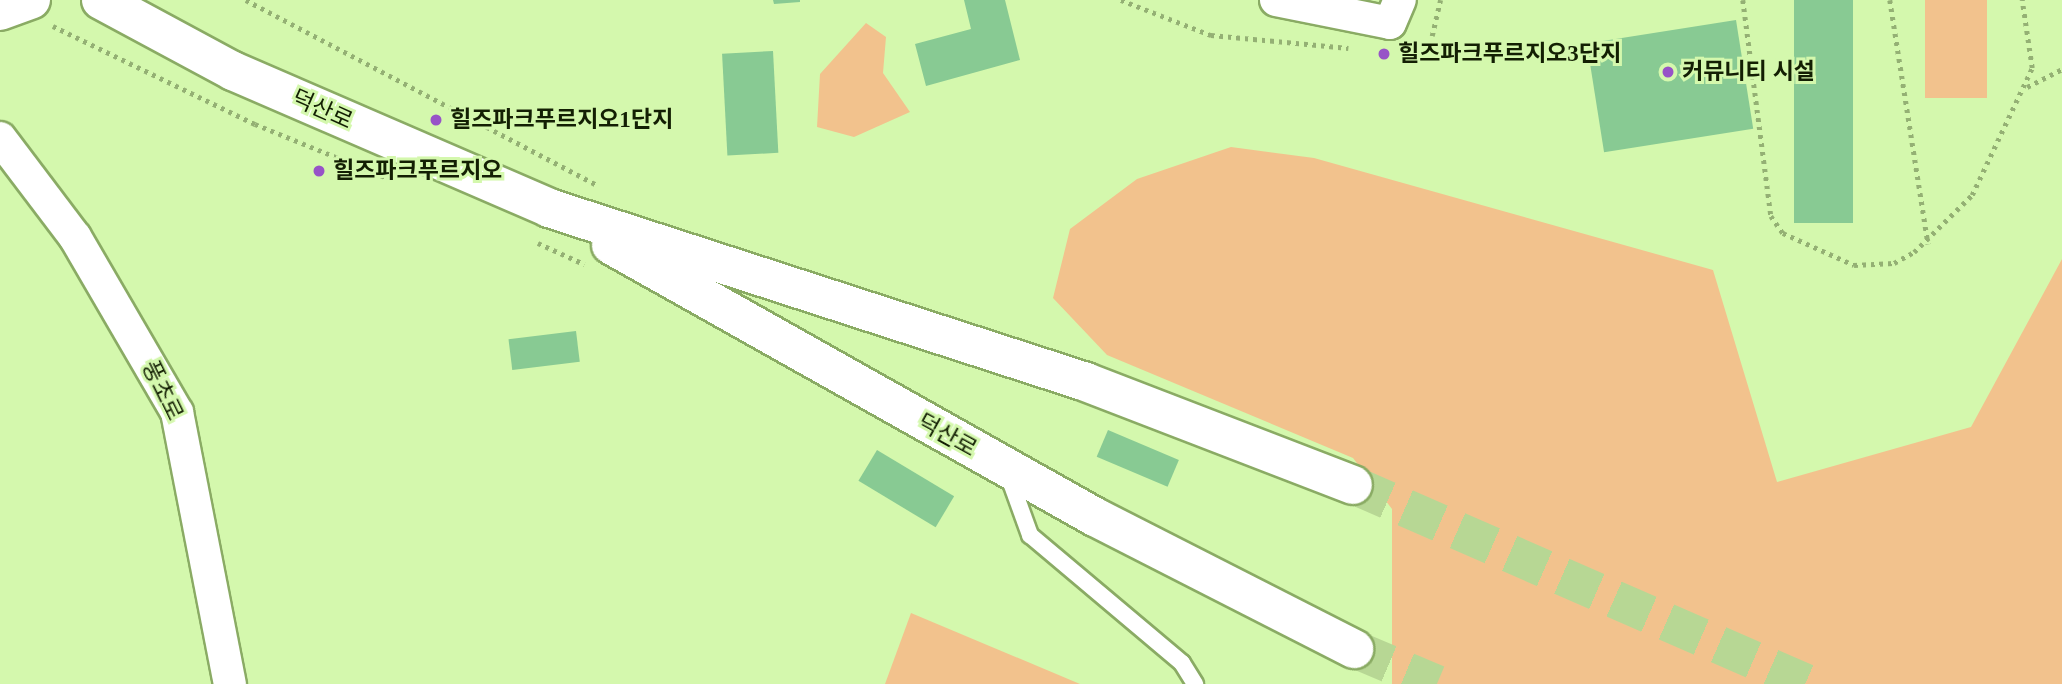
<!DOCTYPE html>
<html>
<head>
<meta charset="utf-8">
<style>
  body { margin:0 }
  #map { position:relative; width:2062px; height:684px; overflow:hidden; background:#d4f8ad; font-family:"Times New Roman","Noto Sans KR",serif }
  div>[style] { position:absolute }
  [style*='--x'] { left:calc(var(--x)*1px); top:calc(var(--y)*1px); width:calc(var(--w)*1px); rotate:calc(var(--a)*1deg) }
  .green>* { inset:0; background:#f2c28d; transform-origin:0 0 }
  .building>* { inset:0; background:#88ca93; transform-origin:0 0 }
  .secondary-tunnel>* { height:38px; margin-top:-19px; transform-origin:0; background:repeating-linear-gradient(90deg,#b7d794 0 38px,transparent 0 57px) }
  .path>* { height:4.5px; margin-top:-2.25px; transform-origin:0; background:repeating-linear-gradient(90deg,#94b074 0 3.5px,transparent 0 8.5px) }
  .roads { filter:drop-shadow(2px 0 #8aab64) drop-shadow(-2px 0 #8aab64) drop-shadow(0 2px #8aab64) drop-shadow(0 -2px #8aab64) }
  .service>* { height:16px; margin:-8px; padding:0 8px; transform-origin:8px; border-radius:8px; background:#fff }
  .minor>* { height:32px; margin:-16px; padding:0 16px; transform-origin:16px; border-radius:16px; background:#fff }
  .tertiary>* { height:38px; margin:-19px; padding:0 19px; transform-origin:19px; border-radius:19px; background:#fff }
  .secondary>* { height:38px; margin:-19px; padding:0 19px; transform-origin:19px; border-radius:19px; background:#fff }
  .dots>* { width:19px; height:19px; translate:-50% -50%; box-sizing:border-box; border:4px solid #d4f8ad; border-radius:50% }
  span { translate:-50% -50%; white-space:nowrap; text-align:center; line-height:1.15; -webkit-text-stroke:6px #d4f8ad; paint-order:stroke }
  .poi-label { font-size:23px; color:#131f03; font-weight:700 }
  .left { translate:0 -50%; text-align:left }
  .street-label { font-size:23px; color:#131f03 }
</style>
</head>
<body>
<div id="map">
  <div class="green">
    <div style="left:1925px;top:0;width:62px;height:98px"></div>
    <div style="clip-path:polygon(866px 23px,886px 37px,883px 73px,910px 112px,854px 137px,817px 127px,820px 74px)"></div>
    <div style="clip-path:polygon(1231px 147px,1314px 158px,1713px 270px,1777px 482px,1971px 427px,2062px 259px,2062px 684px,1392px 684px,1392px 509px,1353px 458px,1107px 355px,1053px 298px,1070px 229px,1137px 179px)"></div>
    <div style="clip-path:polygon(911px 613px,1080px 684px,885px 684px)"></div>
  </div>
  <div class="building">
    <div style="clip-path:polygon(773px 0,800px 0,800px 2px,774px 4px)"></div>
    <div style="clip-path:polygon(964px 0,1005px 0,1020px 60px,926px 86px,915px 44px,971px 29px)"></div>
    <div style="left:1794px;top:0;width:59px;height:223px"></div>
    <div style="left:1736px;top:20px;width:110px;height:151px;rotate:81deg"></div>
    <div style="left:773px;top:51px;width:102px;height:51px;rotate:87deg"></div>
    <div style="left:576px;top:331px;width:31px;height:68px;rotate:83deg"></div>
    <div style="left:1108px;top:430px;width:77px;height:29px;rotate:23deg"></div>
    <div style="left:877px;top:450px;width:90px;height:36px;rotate:31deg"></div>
  </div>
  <div class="secondary-tunnel">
    <div style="--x:1353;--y:485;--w:497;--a:23.6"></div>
    <div style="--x:1354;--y:649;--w:90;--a:22.9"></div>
  </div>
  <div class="path">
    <div style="--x:246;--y:0;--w:399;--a:27.8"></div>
    <div style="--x:1121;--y:0;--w:97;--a:21.3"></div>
    <div style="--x:1211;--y:35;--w:138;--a:5.4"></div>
    <div style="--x:1743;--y:0;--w:218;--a:82.6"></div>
    <div style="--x:1771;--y:216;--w:21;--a:55"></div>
    <div style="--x:1783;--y:233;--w:78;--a:24.3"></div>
    <div style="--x:1854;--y:265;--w:40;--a:-2.9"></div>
    <div style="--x:1894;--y:263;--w:23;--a:-29"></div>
    <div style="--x:1914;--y:252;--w:81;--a:-44.5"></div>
    <div style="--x:1972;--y:195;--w:140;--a:-64.7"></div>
    <div style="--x:2032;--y:68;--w:69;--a:-98.4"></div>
    <div style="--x:1890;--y:0;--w:247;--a:81.1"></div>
    <div style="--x:53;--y:26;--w:225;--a:25.9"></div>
    <div style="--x:255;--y:124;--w:151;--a:22.2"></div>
    <div style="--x:1432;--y:36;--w:37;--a:-77"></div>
    <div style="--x:2027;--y:87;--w:39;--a:-27"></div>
    <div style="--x:538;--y:243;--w:51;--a:24.5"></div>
  </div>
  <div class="roads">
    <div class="service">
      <div style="--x:1009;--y:477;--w:62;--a:70.1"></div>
      <div style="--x:1030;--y:535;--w:199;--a:40.1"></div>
      <div style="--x:1182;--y:663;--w:25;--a:58"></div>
    </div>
    <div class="minor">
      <div style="--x:1276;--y:0;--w:116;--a:11.4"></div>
      <div style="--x:1390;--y:23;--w:25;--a:-67"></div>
      <div style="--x:0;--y:138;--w:124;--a:52.9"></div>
      <div style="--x:75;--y:237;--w:203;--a:59.8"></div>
      <div style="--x:177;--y:412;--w:277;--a:79"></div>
    </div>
    <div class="tertiary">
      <div style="--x:0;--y:11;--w:33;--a:-20"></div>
    </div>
    <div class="secondary">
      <div style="--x:101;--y:0;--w:150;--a:28.3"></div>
      <div style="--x:233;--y:71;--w:344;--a:23.4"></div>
      <div style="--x:549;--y:208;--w:564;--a:17.95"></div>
      <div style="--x:1086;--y:382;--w:286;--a:21.1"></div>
      <div style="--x:611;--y:245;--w:555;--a:29.34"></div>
      <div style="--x:1095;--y:517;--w:291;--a:27"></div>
    </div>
  </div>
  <div class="dots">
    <div style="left:1384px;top:54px;background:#9753c7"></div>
    <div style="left:1668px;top:72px;background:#9753c7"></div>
    <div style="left:436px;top:120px;background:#9753c7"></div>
    <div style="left:319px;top:171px;background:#9753c7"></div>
  </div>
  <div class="poi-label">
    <span class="left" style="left:1398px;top:54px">힐즈파크푸르지오3단지</span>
    <span class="left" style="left:1682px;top:72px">커뮤니티 시설</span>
    <span class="left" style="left:450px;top:120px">힐즈파크푸르지오1단지</span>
    <span class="left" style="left:333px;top:171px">힐즈파크푸르지오</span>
  </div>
  <div class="street-label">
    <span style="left:322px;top:110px;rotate:24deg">덕산로</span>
    <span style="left:162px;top:391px;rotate:64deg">풍초로</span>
    <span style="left:947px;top:436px;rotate:29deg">덕산로</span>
  </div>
</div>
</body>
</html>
